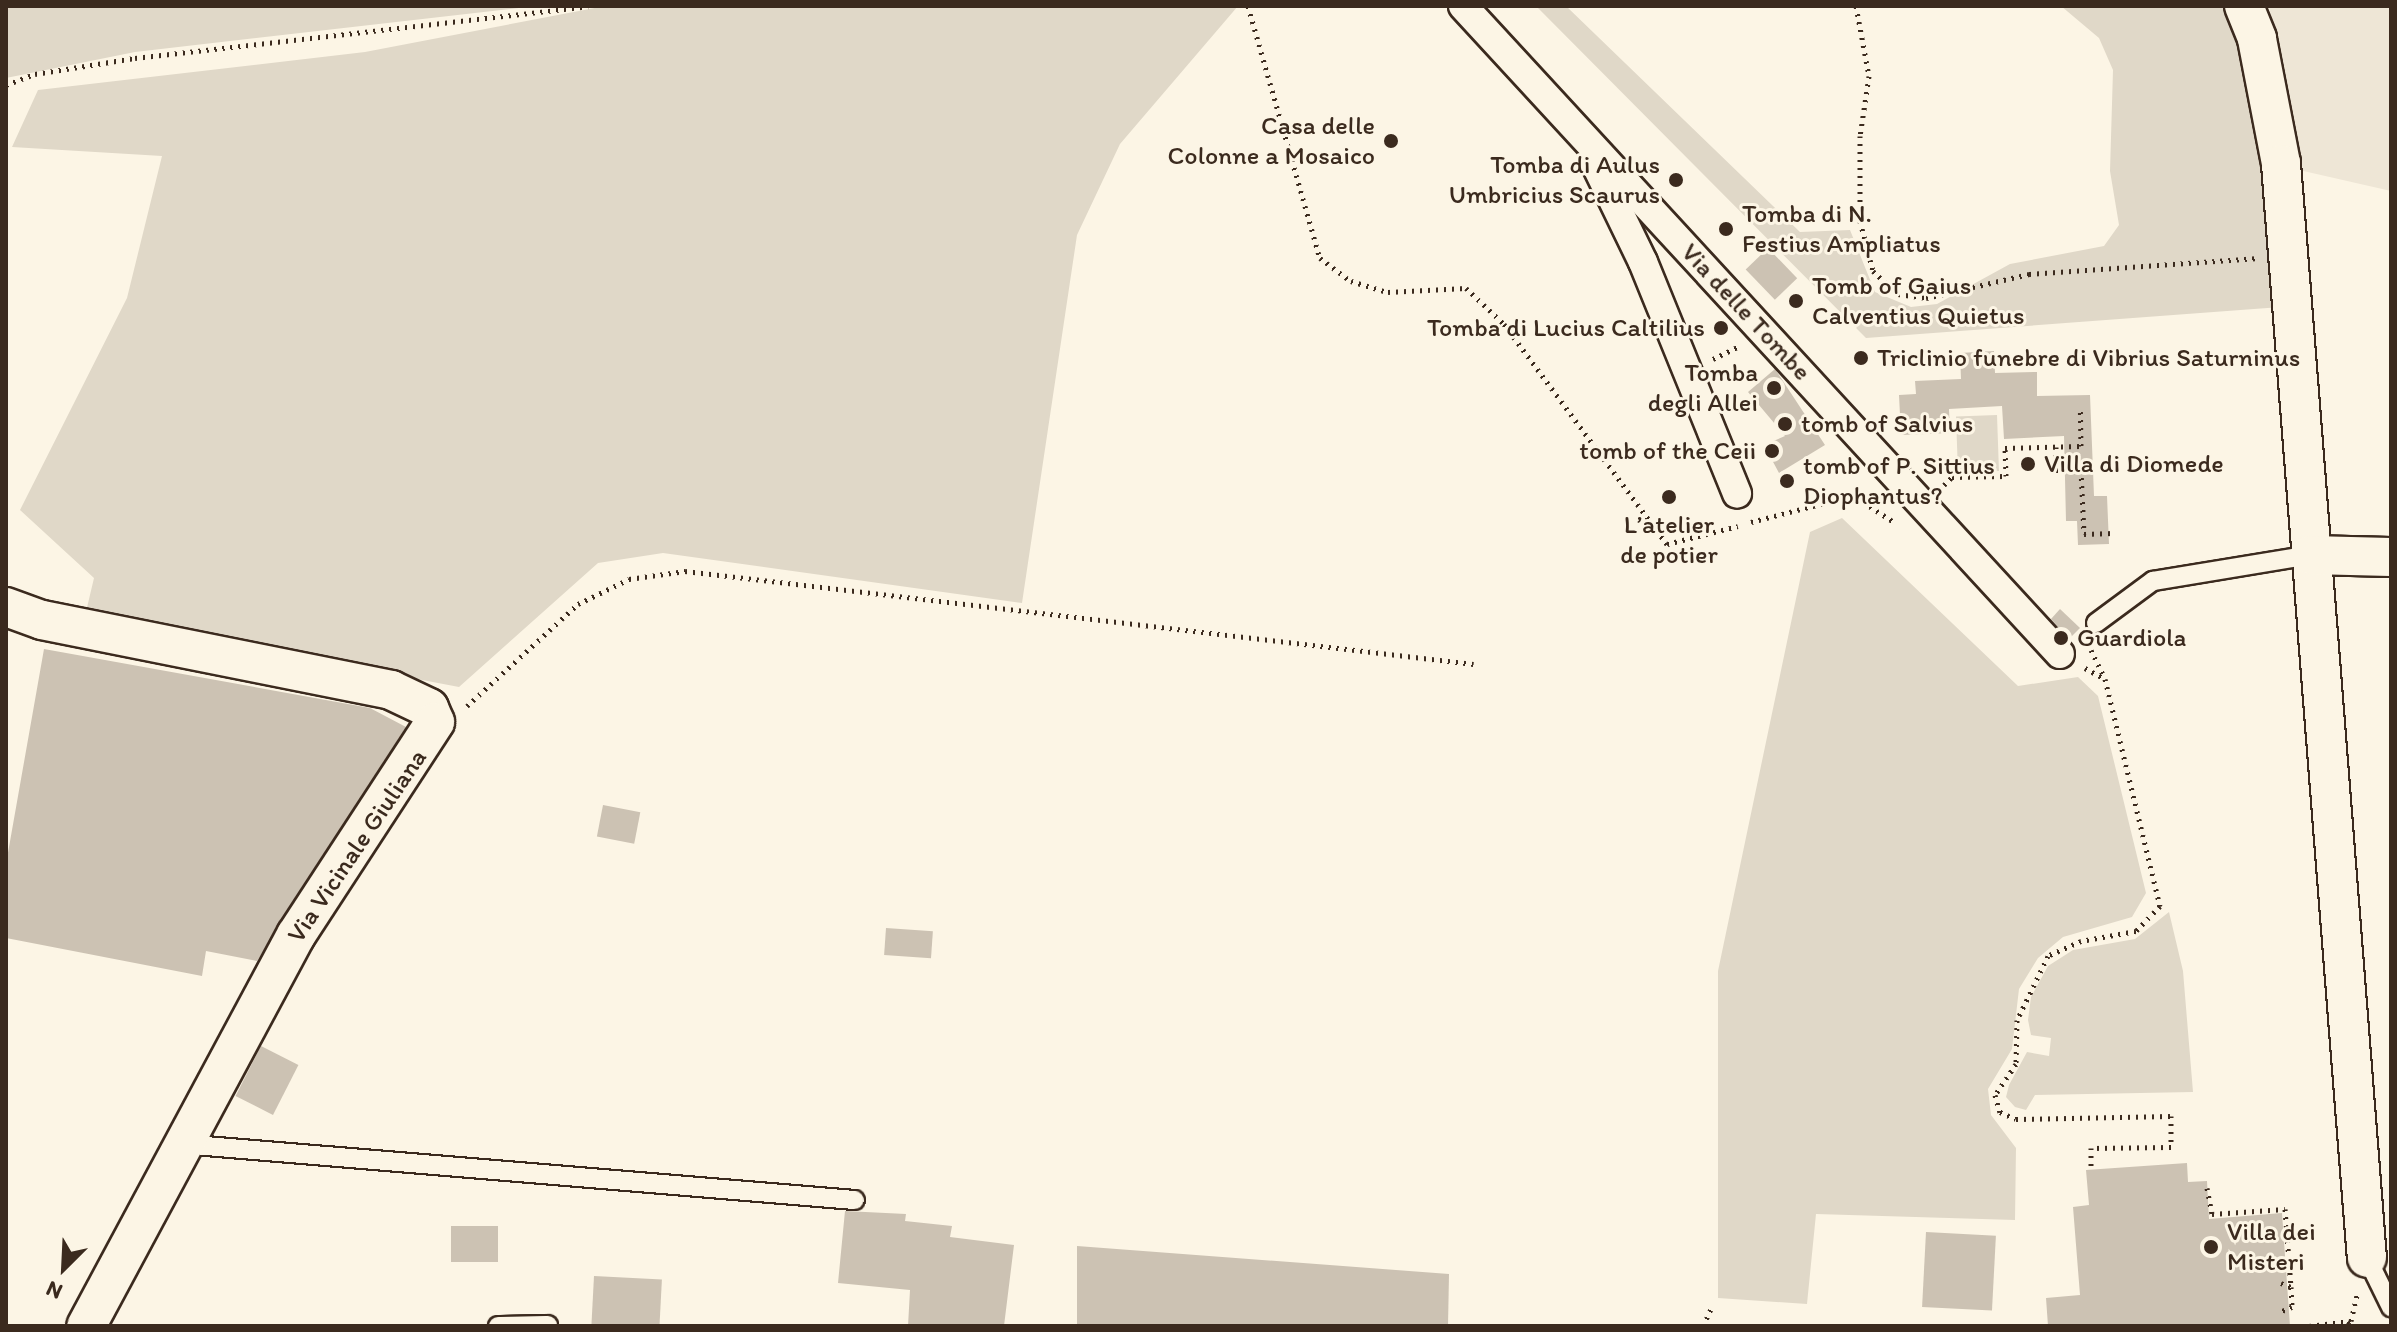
<!DOCTYPE html>
<html>
<head>
<meta charset="utf-8">
<style>
  body { margin:0 }
  #map { position:relative; width:2397px; height:1332px; overflow:hidden; background:#fcf5e5; font-family:Itim,sans-serif }
  div>[style] { position:absolute }
  [style*='--x'] { left:calc(var(--x)*1px); top:calc(var(--y)*1px); width:calc(var(--w)*1px); rotate:calc(var(--a)*1deg) }
  .built>* { inset:0; background:#eee6d6 }
  .green>* { inset:0; background:#e0d8c8; transform-origin:0 0 }
  .building>* { inset:0; background:#ccc2b3; transform-origin:0 0 }
  .path>* { height:5px; margin-top:-2.5px; transform-origin:0; background:repeating-linear-gradient(90deg,#3b2a1e 0 2px,transparent 0 8px) }
  .roads { filter:drop-shadow(2px 0 #3b2a1e) drop-shadow(-2px 0 #3b2a1e) drop-shadow(0 2px #3b2a1e) drop-shadow(0 -2px #3b2a1e) }
  .service>* { height:18px; margin:-9px; padding:0 9px; transform-origin:9px; border-radius:9px; background:#fcf5e5 }
  .pedestrian>* { height:28px; margin:-14px; padding:0 14px; transform-origin:14px; border-radius:14px; background:#fcf5e5 }
  .minor>* { height:38px; margin:-19px; padding:0 19px; transform-origin:19px; border-radius:19px; background:#fcf5e5 }
  .dots>* { width:22px; height:22px; translate:-50% -50%; box-sizing:border-box; border:4px solid #fcf5e5; border-radius:50% }
  span { translate:-50% -50%; white-space:nowrap; text-align:center; line-height:1.15; -webkit-text-stroke:6px #fcf5e5; paint-order:stroke }
  .poi-label { font-size:26px; color:#3b2a1e }
  .right { translate:-100% -50%; text-align:right }
  .left { translate:0 -50%; text-align:left }
  .street-label { font-size:26px; color:#3b2a1e }
  .frame { position:absolute; inset:0; border:8px solid #3b2a1e; pointer-events:none }
  .north { position:absolute; left:24px; top:1228px; width:80px; height:80px; -webkit-text-stroke:6px #fcf5e5; paint-order:stroke; rotate:204deg; font-size:22px; font-weight:700; line-height:32px; text-align:center; color:#3b2a1e }
  .north::after { content:''; display:block; margin:auto; width:28px; height:36px; background:#3b2a1e; clip-path:polygon(50% 0,100% 100%,50% 72%,0 100%) }
</style>
</head>
<body>
<div id="map">
  <div class="built">
    <div style="clip-path:polygon(2269px 6px,2391px 6px,2391px 191px,2299px 170px)"></div>
  </div>
  <div class="green">
    <div style="clip-path:polygon(18px 6px,536px 6px,135px 52px,6px 78px,6px 8px)"></div>
    <div style="clip-path:polygon(605px 6px,1238px 6px,1120px 144px,1077px 235px,1022px 603px,663px 553px,598px 563px,459px 687px,85px 616px,94px 578px,20px 510px,127px 298px,162px 156px,12px 147px,38px 90px,365px 52px)"></div>
    <div style="clip-path:polygon(1536px 6px,1566px 6px,1800px 232px,1850px 230px,1875px 292px,1911px 307px,1937px 304px,2010px 264px,2104px 246px,2119px 225px,2110px 171px,2113px 70px,2099px 38px,2061px 6px,2232px 6px,2266px 138px,2281px 307px,1866px 338px)"></div>
    <div style="left:1997px;top:415px;width:56px;height:41px;rotate:88deg"></div>
    <div style="clip-path:polygon(1842px 518px,2018px 686px,2078px 677px,2098px 696px,2146px 893px,2132px 917px,2063px 937px,2038px 958px,2019px 989px,2012px 1049px,1988px 1089px,1991px 1115px,2016px 1148px,2015px 1220px,1816px 1214px,1807px 1304px,1718px 1298px,1718px 971px,1810px 532px)"></div>
    <div style="clip-path:polygon(2169px 912px,2183px 971px,2193px 1092px,2035px 1095px,2026px 1110px,2015px 1107px,2006px 1097px,2009px 1085px,2027px 1052px,2049px 1056px,2051px 1038px,2031px 1035px,2028px 1020px,2031px 997px,2048px 966px,2073px 950px,2135px 939px)"></div>
  </div>
  <div class="building">
    <div style="left:1768px;top:248px;width:42px;height:31px;rotate:46deg"></div>
    <div style="clip-path:polygon(1994px 351px,1995px 373px,2037px 372px,2037px 396px,2090px 395px,2094px 496px,2107px 496px,2109px 544px,2078px 545px,2077px 521px,2066px 521px,2064px 436px,2004px 439px,2002px 406px,1949px 409px,1950px 433px,1901px 435px,1899px 395px,1916px 394px,1915px 381px,1961px 379px,1960px 353px)"></div>
    <div style="clip-path:polygon(1775px 369px,1825px 445px,1779px 473px,1764px 445px,1785px 436px,1748px 392px)"></div>
    <div style="clip-path:polygon(2060px 609px,2080px 628px,2069px 639px,2051px 619px)"></div>
    <div style="clip-path:polygon(44px 649px,370px 708px,406px 727px,257px 961px,206px 951px,202px 976px,6px 938px,6px 864px)"></div>
    <div style="left:603px;top:805px;width:38px;height:32px;rotate:11deg"></div>
    <div style="left:886px;top:928px;width:47px;height:27px;rotate:4deg"></div>
    <div style="left:261px;top:1046px;width:42px;height:56px;rotate:27deg"></div>
    <div style="clip-path:polygon(2187px 1163px,2188px 1182px,2207px 1181px,2209px 1219px,2282px 1213px,2290px 1326px,2048px 1326px,2046px 1298px,2080px 1295px,2073px 1207px,2089px 1205px,2086px 1170px)"></div>
    <div style="clip-path:polygon(845px 1211px,906px 1214px,905px 1221px,952px 1226px,950px 1237px,1014px 1245px,1004px 1326px,908px 1326px,910px 1290px,838px 1283px)"></div>
    <div style="left:498px;top:1226px;width:36px;height:47px;rotate:90deg"></div>
    <div style="left:1926px;top:1232px;width:70px;height:75px;rotate:3deg"></div>
    <div style="clip-path:polygon(1077px 1246px,1449px 1274px,1448px 1326px,1077px 1326px)"></div>
    <div style="left:594px;top:1276px;width:68px;height:50px;rotate:3deg"></div>
  </div>
  <div class="path">
    <div style="--x:1248;--y:6;--w:262;--a:74.1"></div>
    <div style="--x:1320;--y:258;--w:39;--a:37"></div>
    <div style="--x:1351;--y:281;--w:39;--a:17"></div>
    <div style="--x:1388;--y:292;--w:78;--a:-2.9"></div>
    <div style="--x:1466;--y:288;--w:52;--a:43.5"></div>
    <div style="--x:1504;--y:324;--w:274;--a:53.5"></div>
    <div style="--x:1667;--y:544;--w:73;--a:-14.2"></div>
    <div style="--x:1856;--y:6;--w:71;--a:79.5"></div>
    <div style="--x:1869;--y:76;--w:61;--a:98.5"></div>
    <div style="--x:1860;--y:136;--w:85;--a:90"></div>
    <div style="--x:1860;--y:221;--w:52;--a:75.4"></div>
    <div style="--x:1873;--y:271;--w:34;--a:43"></div>
    <div style="--x:1898;--y:294;--w:28;--a:8"></div>
    <div style="--x:1926;--y:298;--w:106;--a:-13.1"></div>
    <div style="--x:2029;--y:274;--w:227;--a:-4"></div>
    <div style="--x:6;--y:85;--w:31;--a:-21"></div>
    <div style="--x:35;--y:74;--w:101;--a:-9.1"></div>
    <div style="--x:135;--y:58;--w:456;--a:-6.5"></div>
    <div style="--x:1713;--y:359;--w:30;--a:-26"></div>
    <div style="--x:2056;--y:447;--w:23;--a:90"></div>
    <div style="--x:2056;--y:470;--w:25;--a:0"></div>
    <div style="--x:2081;--y:470;--w:64;--a:87.3"></div>
    <div style="--x:2084;--y:534;--w:30;--a:-2"></div>
    <div style="--x:1944;--y:485;--w:11;--a:-45"></div>
    <div style="--x:1952;--y:477;--w:54;--a:-1.1"></div>
    <div style="--x:2006;--y:476;--w:28;--a:-92"></div>
    <div style="--x:2005;--y:448;--w:76;--a:-1.5"></div>
    <div style="--x:2081;--y:446;--w:39;--a:-91"></div>
    <div style="--x:1751;--y:522;--w:96;--a:-14.5"></div>
    <div style="--x:1844;--y:498;--w:19;--a:12"></div>
    <div style="--x:1863;--y:502;--w:38;--a:33"></div>
    <div style="--x:2091;--y:650;--w:30;--a:64"></div>
    <div style="--x:2085;--y:668;--w:23;--a:29"></div>
    <div style="--x:2105;--y:679;--w:234;--a:76.4"></div>
    <div style="--x:2160;--y:906;--w:35;--a:134"></div>
    <div style="--x:2136;--y:931;--w:56;--a:169.7"></div>
    <div style="--x:2081;--y:941;--w:36;--a:156"></div>
    <div style="--x:2048;--y:956;--w:71;--a:115.8"></div>
    <div style="--x:2017;--y:1020;--w:44;--a:91.3"></div>
    <div style="--x:2016;--y:1064;--w:37;--a:124"></div>
    <div style="--x:1995;--y:1095;--w:18;--a:74"></div>
    <div style="--x:2000;--y:1112;--w:17;--a:24"></div>
    <div style="--x:2016;--y:1119;--w:155;--a:-1.1"></div>
    <div style="--x:2171;--y:1116;--w:31;--a:90"></div>
    <div style="--x:2171;--y:1147;--w:80;--a:179.3"></div>
    <div style="--x:2091;--y:1148;--w:21;--a:90"></div>
    <div style="--x:467;--y:706;--w:151;--a:-42.6"></div>
    <div style="--x:578;--y:604;--w:57;--a:-26.1"></div>
    <div style="--x:629;--y:579;--w:57;--a:-8.1"></div>
    <div style="--x:685;--y:571;--w:794;--a:6.72"></div>
    <div style="--x:2207;--y:1188;--w:26;--a:79"></div>
    <div style="--x:2212;--y:1214;--w:73;--a:-3.9"></div>
    <div style="--x:2285;--y:1209;--w:78;--a:85.6"></div>
    <div style="--x:2281;--y:1283;--w:11;--a:22"></div>
    <div style="--x:2291;--y:1287;--w:20;--a:87"></div>
    <div style="--x:2292;--y:1307;--w:11;--a:158"></div>
    <div style="--x:2351;--y:1321;--w:28;--a:-77"></div>
    <div style="--x:1703;--y:1326;--w:21;--a:-65"></div>
    <div style="--x:2309;--y:1326;--w:39;--a:-7"></div>
    <div style="--x:2348;--y:1321;--w:6;--a:51"></div>
    <div style="--x:2333;--y:1326;--w:18;--a:-3"></div>
  </div>
  <div class="roads">
    <div class="service">
      <div style="--x:2096;--y:623;--w:71;--a:-36.4"></div>
      <div style="--x:2153;--y:581;--w:159;--a:-9.4"></div>
      <div style="--x:182;--y:1144;--w:675;--a:4.76"></div>
      <div style="--x:2367;--y:1258;--w:55;--a:63.9"></div>
      <div style="--x:498;--y:1326;--w:50;--a:-1.1"></div>
    </div>
    <div class="pedestrian">
      <div style="--x:1463;--y:6;--w:881;--a:47.35"></div>
      <div style="--x:1593;--y:159;--w:114;--a:64.1"></div>
      <div style="--x:1643;--y:262;--w:250;--a:67.9"></div>
    </div>
    <div class="minor">
      <div style="--x:2244;--y:6;--w:35;--a:68"></div>
      <div style="--x:2257;--y:39;--w:127;--a:79.1"></div>
      <div style="--x:2281;--y:164;--w:1097;--a:85.51"></div>
      <div style="--x:2310;--y:555;--w:81;--a:1.4"></div>
      <div style="--x:6;--y:607;--w:38;--a:20"></div>
      <div style="--x:42;--y:620;--w:356;--a:11.3"></div>
      <div style="--x:391;--y:690;--w:42;--a:25.3"></div>
      <div style="--x:429;--y:708;--w:15;--a:67"></div>
      <div style="--x:435;--y:722;--w:254;--a:123.1"></div>
      <div style="--x:296;--y:935;--w:444;--a:118.2"></div>
    </div>
  </div>
  <div class="dots">
    <div style="left:1391px;top:141px;background:#3b2a1e"></div>
    <div style="left:1676px;top:180px;background:#3b2a1e"></div>
    <div style="left:1726px;top:229px;background:#3b2a1e"></div>
    <div style="left:1796px;top:301px;background:#3b2a1e"></div>
    <div style="left:1721px;top:328px;background:#3b2a1e"></div>
    <div style="left:1861px;top:358px;background:#3b2a1e"></div>
    <div style="left:1774px;top:388px;background:#3b2a1e"></div>
    <div style="left:1785px;top:424px;background:#3b2a1e"></div>
    <div style="left:1772px;top:451px;background:#3b2a1e"></div>
    <div style="left:2028px;top:464px;background:#3b2a1e"></div>
    <div style="left:1787px;top:481px;background:#3b2a1e"></div>
    <div style="left:1669px;top:497px;background:#3b2a1e"></div>
    <div style="left:2061px;top:638px;background:#3b2a1e"></div>
    <div style="left:2211px;top:1247px;background:#3b2a1e"></div>
  </div>
  <div class="poi-label">
    <span class="right" style="left:1375px;top:141px">Casa delle<br>Colonne a Mosaico</span>
    <span class="right" style="left:1660px;top:180px">Tomba di Aulus<br>Umbricius Scaurus</span>
    <span class="left" style="left:1742px;top:229px">Tomba di N.<br>Festius Ampliatus</span>
    <span class="left" style="left:1812px;top:301px">Tomb of Gaius<br>Calventius Quietus</span>
    <span class="right" style="left:1705px;top:328px">Tomba di Lucius Caltilius</span>
    <span class="left" style="left:1877px;top:358px">Triclinio funebre di Vibrius Saturninus</span>
    <span class="right" style="left:1758px;top:388px">Tomba<br>degli Allei</span>
    <span class="left" style="left:1801px;top:424px">tomb of Salvius</span>
    <span class="right" style="left:1756px;top:451px">tomb of the Ceii</span>
    <span class="left" style="left:2044px;top:464px">Villa di Diomede</span>
    <span class="left" style="left:1803px;top:481px">tomb of P. Sittius<br>Diophantus?</span>
    <span style="left:1669px;top:540px">L’atelier<br>de potier</span>
    <span class="left" style="left:2077px;top:638px">Guardiola</span>
    <span class="left" style="left:2227px;top:1247px">Villa dei<br>Misteri</span>
  </div>
  <div class="street-label">
    <span style="left:1746px;top:312px;rotate:47deg">Via delle Tombe</span>
    <span style="left:357px;top:846px;rotate:-56deg">Via Vicinale Giuliana</span>
  </div>
  <div class="frame"></div>
  <div class="north">N</div>
</div>
</body>
</html>
